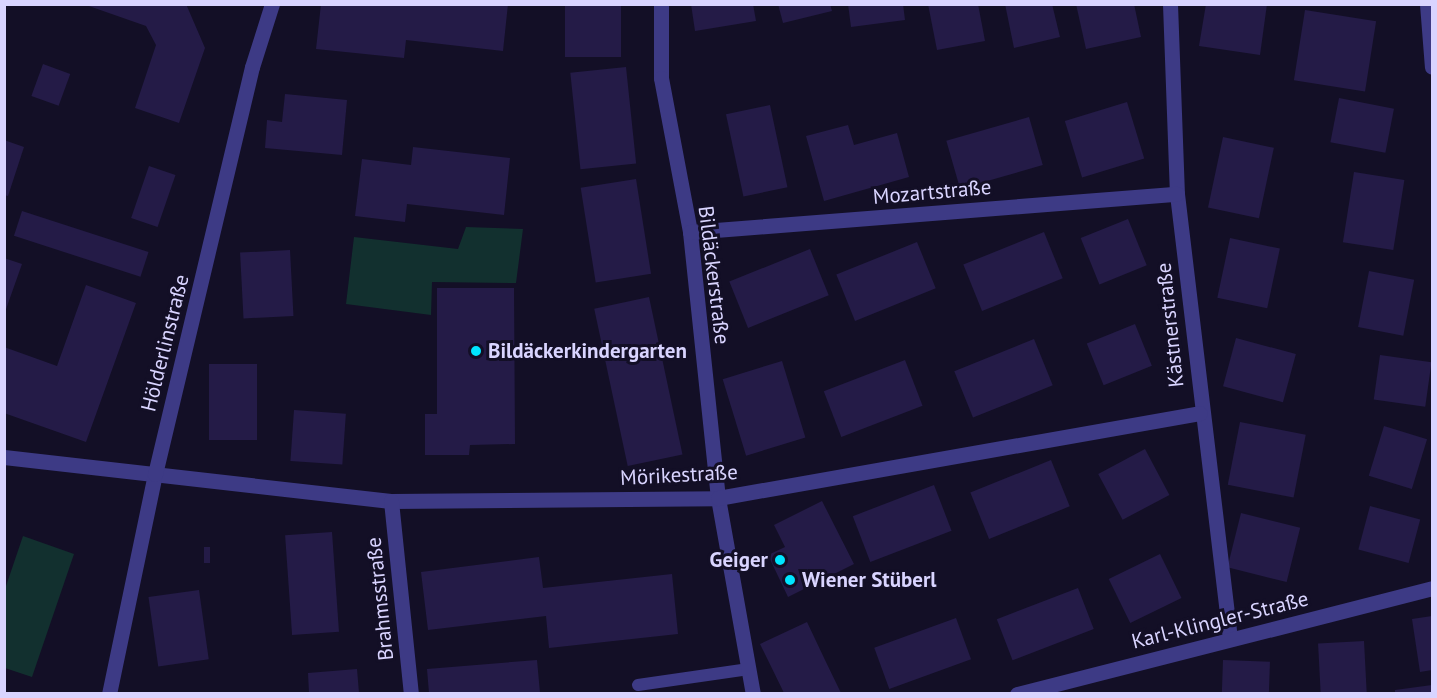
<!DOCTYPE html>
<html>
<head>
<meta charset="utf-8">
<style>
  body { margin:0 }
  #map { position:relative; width:1437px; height:698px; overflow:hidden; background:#130f26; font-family:"PT Sans",sans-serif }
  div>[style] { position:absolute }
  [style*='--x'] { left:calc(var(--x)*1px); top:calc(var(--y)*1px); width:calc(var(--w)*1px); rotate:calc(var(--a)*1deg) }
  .green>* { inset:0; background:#12302f }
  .building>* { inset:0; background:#241b47; transform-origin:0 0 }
  .service>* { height:12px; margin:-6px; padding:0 6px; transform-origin:6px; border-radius:6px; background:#3d3a85 }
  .minor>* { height:15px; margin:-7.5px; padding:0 7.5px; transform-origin:7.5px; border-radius:7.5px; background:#3d3a85 }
  .dots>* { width:16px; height:16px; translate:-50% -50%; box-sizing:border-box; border:3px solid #130f26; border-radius:50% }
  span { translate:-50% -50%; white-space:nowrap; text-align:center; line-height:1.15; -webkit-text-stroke:6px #130f26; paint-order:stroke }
  .street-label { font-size:21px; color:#d9d4ff }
  .poi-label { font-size:21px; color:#d9d4ff; font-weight:700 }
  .left { translate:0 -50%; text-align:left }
  .right { translate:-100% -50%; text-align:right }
  .frame { position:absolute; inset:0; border:6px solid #d9d4ff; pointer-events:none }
</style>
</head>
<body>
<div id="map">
  <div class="green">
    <div style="clip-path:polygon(466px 227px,523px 229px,516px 283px,432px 282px,431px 315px,346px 304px,354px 237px,458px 249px)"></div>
    <div style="clip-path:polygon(23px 536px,74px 554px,32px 677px,5px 668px,5px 589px)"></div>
  </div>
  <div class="building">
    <div style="clip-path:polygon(186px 4px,205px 48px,179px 123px,135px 108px,156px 45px,146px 26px,86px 5px)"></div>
    <div style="clip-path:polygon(321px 4px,508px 4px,503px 51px,406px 40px,404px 58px,316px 49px)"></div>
    <div style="left:565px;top:4px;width:56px;height:53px"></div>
    <div style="clip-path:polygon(691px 4px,753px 4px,756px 21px,695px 31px)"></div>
    <div style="clip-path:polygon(778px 4px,830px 4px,832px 11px,783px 23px)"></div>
    <div style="clip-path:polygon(848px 4px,903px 4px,905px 20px,851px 27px)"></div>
    <div style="clip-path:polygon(928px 4px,978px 4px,985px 41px,937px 50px)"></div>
    <div style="clip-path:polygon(1005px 4px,1052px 4px,1060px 37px,1014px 48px)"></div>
    <div style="clip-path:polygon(1076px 4px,1134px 4px,1141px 37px,1086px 49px)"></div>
    <div style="clip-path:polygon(1206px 4px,1267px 4px,1260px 55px,1199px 46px)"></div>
    <div style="left:1305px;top:10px;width:72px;height:71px;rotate:9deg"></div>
    <div style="left:43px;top:64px;width:29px;height:34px;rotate:20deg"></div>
    <div style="left:626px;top:67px;width:97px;height:56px;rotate:84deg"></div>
    <div style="clip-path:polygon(285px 94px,347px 100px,342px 155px,265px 148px,267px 120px,282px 122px)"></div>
    <div style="left:1339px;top:98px;width:56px;height:45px;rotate:11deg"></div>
    <div style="left:1127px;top:102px;width:59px;height:65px;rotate:73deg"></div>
    <div style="left:770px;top:105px;width:84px;height:45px;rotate:78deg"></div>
    <div style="left:1029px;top:117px;width:50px;height:86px;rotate:74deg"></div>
    <div style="clip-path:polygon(848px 125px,854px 145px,897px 133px,909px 177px,824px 201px,806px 136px)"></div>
    <div style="left:1223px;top:137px;width:52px;height:72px;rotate:12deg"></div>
    <div style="clip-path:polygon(4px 140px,24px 147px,8px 196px,4px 195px)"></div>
    <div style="clip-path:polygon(413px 147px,510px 158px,504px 215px,407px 204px,405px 222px,355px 216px,362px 159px,411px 165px)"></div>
    <div style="left:149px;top:166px;width:28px;height:55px;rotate:19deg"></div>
    <div style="left:1354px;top:172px;width:51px;height:71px;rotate:9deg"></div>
    <div style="left:636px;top:179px;width:96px;height:56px;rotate:81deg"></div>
    <div style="left:22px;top:211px;width:133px;height:26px;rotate:18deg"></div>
    <div style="left:1128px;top:219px;width:50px;height:51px;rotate:68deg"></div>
    <div style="left:1044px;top:232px;width:50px;height:87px;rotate:68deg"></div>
    <div style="left:1230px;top:238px;width:51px;height:61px;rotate:12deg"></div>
    <div style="left:917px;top:242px;width:50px;height:87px;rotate:68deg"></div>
    <div style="left:810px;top:249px;width:50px;height:87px;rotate:68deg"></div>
    <div style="left:290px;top:250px;width:66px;height:50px;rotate:87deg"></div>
    <div style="clip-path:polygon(4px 258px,22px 264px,5px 312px,4px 312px)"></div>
    <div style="left:1369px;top:271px;width:46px;height:57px;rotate:11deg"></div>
    <div style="clip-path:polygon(86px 285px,136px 303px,86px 442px,4px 413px,4px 347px,57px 366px)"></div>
    <div style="clip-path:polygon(437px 288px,514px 288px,515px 444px,470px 445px,469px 455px,425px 455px,425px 414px,437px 414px)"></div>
    <div style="left:649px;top:297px;width:161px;height:56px;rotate:78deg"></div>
    <div style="left:1135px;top:324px;width:45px;height:52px;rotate:68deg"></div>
    <div style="left:1236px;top:338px;width:62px;height:50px;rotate:15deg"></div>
    <div style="left:1034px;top:339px;width:50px;height:86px;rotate:68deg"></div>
    <div style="left:1380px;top:355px;width:52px;height:45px;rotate:8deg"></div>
    <div style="left:905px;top:360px;width:49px;height:87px;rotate:69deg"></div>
    <div style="left:782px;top:361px;width:80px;height:62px;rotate:73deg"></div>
    <div style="left:209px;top:364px;width:48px;height:76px"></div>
    <div style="left:294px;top:410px;width:52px;height:51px;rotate:4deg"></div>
    <div style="left:1240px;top:422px;width:67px;height:64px;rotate:11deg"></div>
    <div style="left:1384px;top:426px;width:45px;height:52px;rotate:17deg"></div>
    <div style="left:1145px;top:449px;width:52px;height:53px;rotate:62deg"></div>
    <div style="left:1051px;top:460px;width:50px;height:87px;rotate:68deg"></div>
    <div style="left:934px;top:485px;width:49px;height:87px;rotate:69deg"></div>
    <div style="clip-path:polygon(822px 501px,854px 564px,788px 597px,768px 555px,785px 547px,774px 525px)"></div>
    <div style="left:1370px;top:506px;width:52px;height:45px;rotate:15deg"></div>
    <div style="left:1241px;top:513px;width:61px;height:56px;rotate:14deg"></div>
    <div style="left:332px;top:532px;width:100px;height:47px;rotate:86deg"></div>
    <div style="left:204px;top:547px;width:6px;height:16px"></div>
    <div style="left:1160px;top:554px;width:49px;height:57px;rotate:64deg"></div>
    <div style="clip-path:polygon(539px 557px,543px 588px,672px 574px,678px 634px,549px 648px,546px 616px,428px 630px,421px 572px)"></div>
    <div style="left:1078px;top:588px;width:44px;height:87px;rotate:69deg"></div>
    <div style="left:199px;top:590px;width:70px;height:51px;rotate:82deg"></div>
    <div style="clip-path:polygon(1432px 616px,1432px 670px,1420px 672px,1412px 619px)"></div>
    <div style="left:956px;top:618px;width:44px;height:87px;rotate:70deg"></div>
    <div style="clip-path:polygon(807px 622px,825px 660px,841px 693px,784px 693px,760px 644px)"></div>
    <div style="left:1364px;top:641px;width:52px;height:46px;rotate:87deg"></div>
    <div style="clip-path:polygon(537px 660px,540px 693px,429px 693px,427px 669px)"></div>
    <div style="left:1223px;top:660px;width:47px;height:33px;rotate:2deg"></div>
    <div style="clip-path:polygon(357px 669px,359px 693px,309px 693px,308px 673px)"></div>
    <div style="clip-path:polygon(1432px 685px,1432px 693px,1395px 693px,1395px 690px)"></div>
  </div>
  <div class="service">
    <div style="--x:638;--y:685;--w:112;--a:-8.2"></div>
  </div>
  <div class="minor">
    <div style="--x:661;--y:4;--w:74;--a:90"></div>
    <div style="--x:661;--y:78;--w:157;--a:79.3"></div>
    <div style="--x:690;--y:232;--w:267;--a:84"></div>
    <div style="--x:718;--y:498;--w:199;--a:79.9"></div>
    <div style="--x:1170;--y:4;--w:190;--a:87.9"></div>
    <div style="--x:1177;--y:194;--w:448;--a:83.2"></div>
    <div style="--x:1427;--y:4;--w:63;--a:85.5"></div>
    <div style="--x:690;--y:232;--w:488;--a:-4.5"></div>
    <div style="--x:4;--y:457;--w:389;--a:6.5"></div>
    <div style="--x:391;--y:501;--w:327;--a:-0.5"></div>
    <div style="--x:718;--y:498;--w:489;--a:-10"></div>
    <div style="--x:391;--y:501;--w:194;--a:84.1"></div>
    <div style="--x:109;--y:694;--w:225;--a:-78.2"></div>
    <div style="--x:155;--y:474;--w:418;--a:-76.6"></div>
    <div style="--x:252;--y:67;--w:66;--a:-72.4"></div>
    <div style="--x:1017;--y:694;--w:428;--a:-14.3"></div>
  </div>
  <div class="dots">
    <div style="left:476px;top:351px;background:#00e5ff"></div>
    <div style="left:780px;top:560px;background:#00e5ff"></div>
    <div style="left:790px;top:580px;background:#00e5ff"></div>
  </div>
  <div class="street-label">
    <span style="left:932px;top:192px;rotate:-5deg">Mozartstraße</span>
    <span style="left:714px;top:275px;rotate:83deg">Bildäckerstraße</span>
    <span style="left:1170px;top:325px;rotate:-96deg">Kästnerstraße</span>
    <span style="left:165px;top:343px;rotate:-76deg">Hölderlinstraße</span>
    <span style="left:679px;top:475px;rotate:-3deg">Mörikestraße</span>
    <span style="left:380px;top:599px;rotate:-96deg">Brahmsstraße</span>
    <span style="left:1220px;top:620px;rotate:-14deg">Karl-Klingler-Straße</span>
  </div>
  <div class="poi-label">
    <span class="left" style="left:488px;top:351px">Bildäckerkindergarten</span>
    <span class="right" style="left:768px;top:560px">Geiger</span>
    <span class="left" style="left:802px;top:580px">Wiener Stüberl</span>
  </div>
  <div class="frame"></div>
</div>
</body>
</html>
